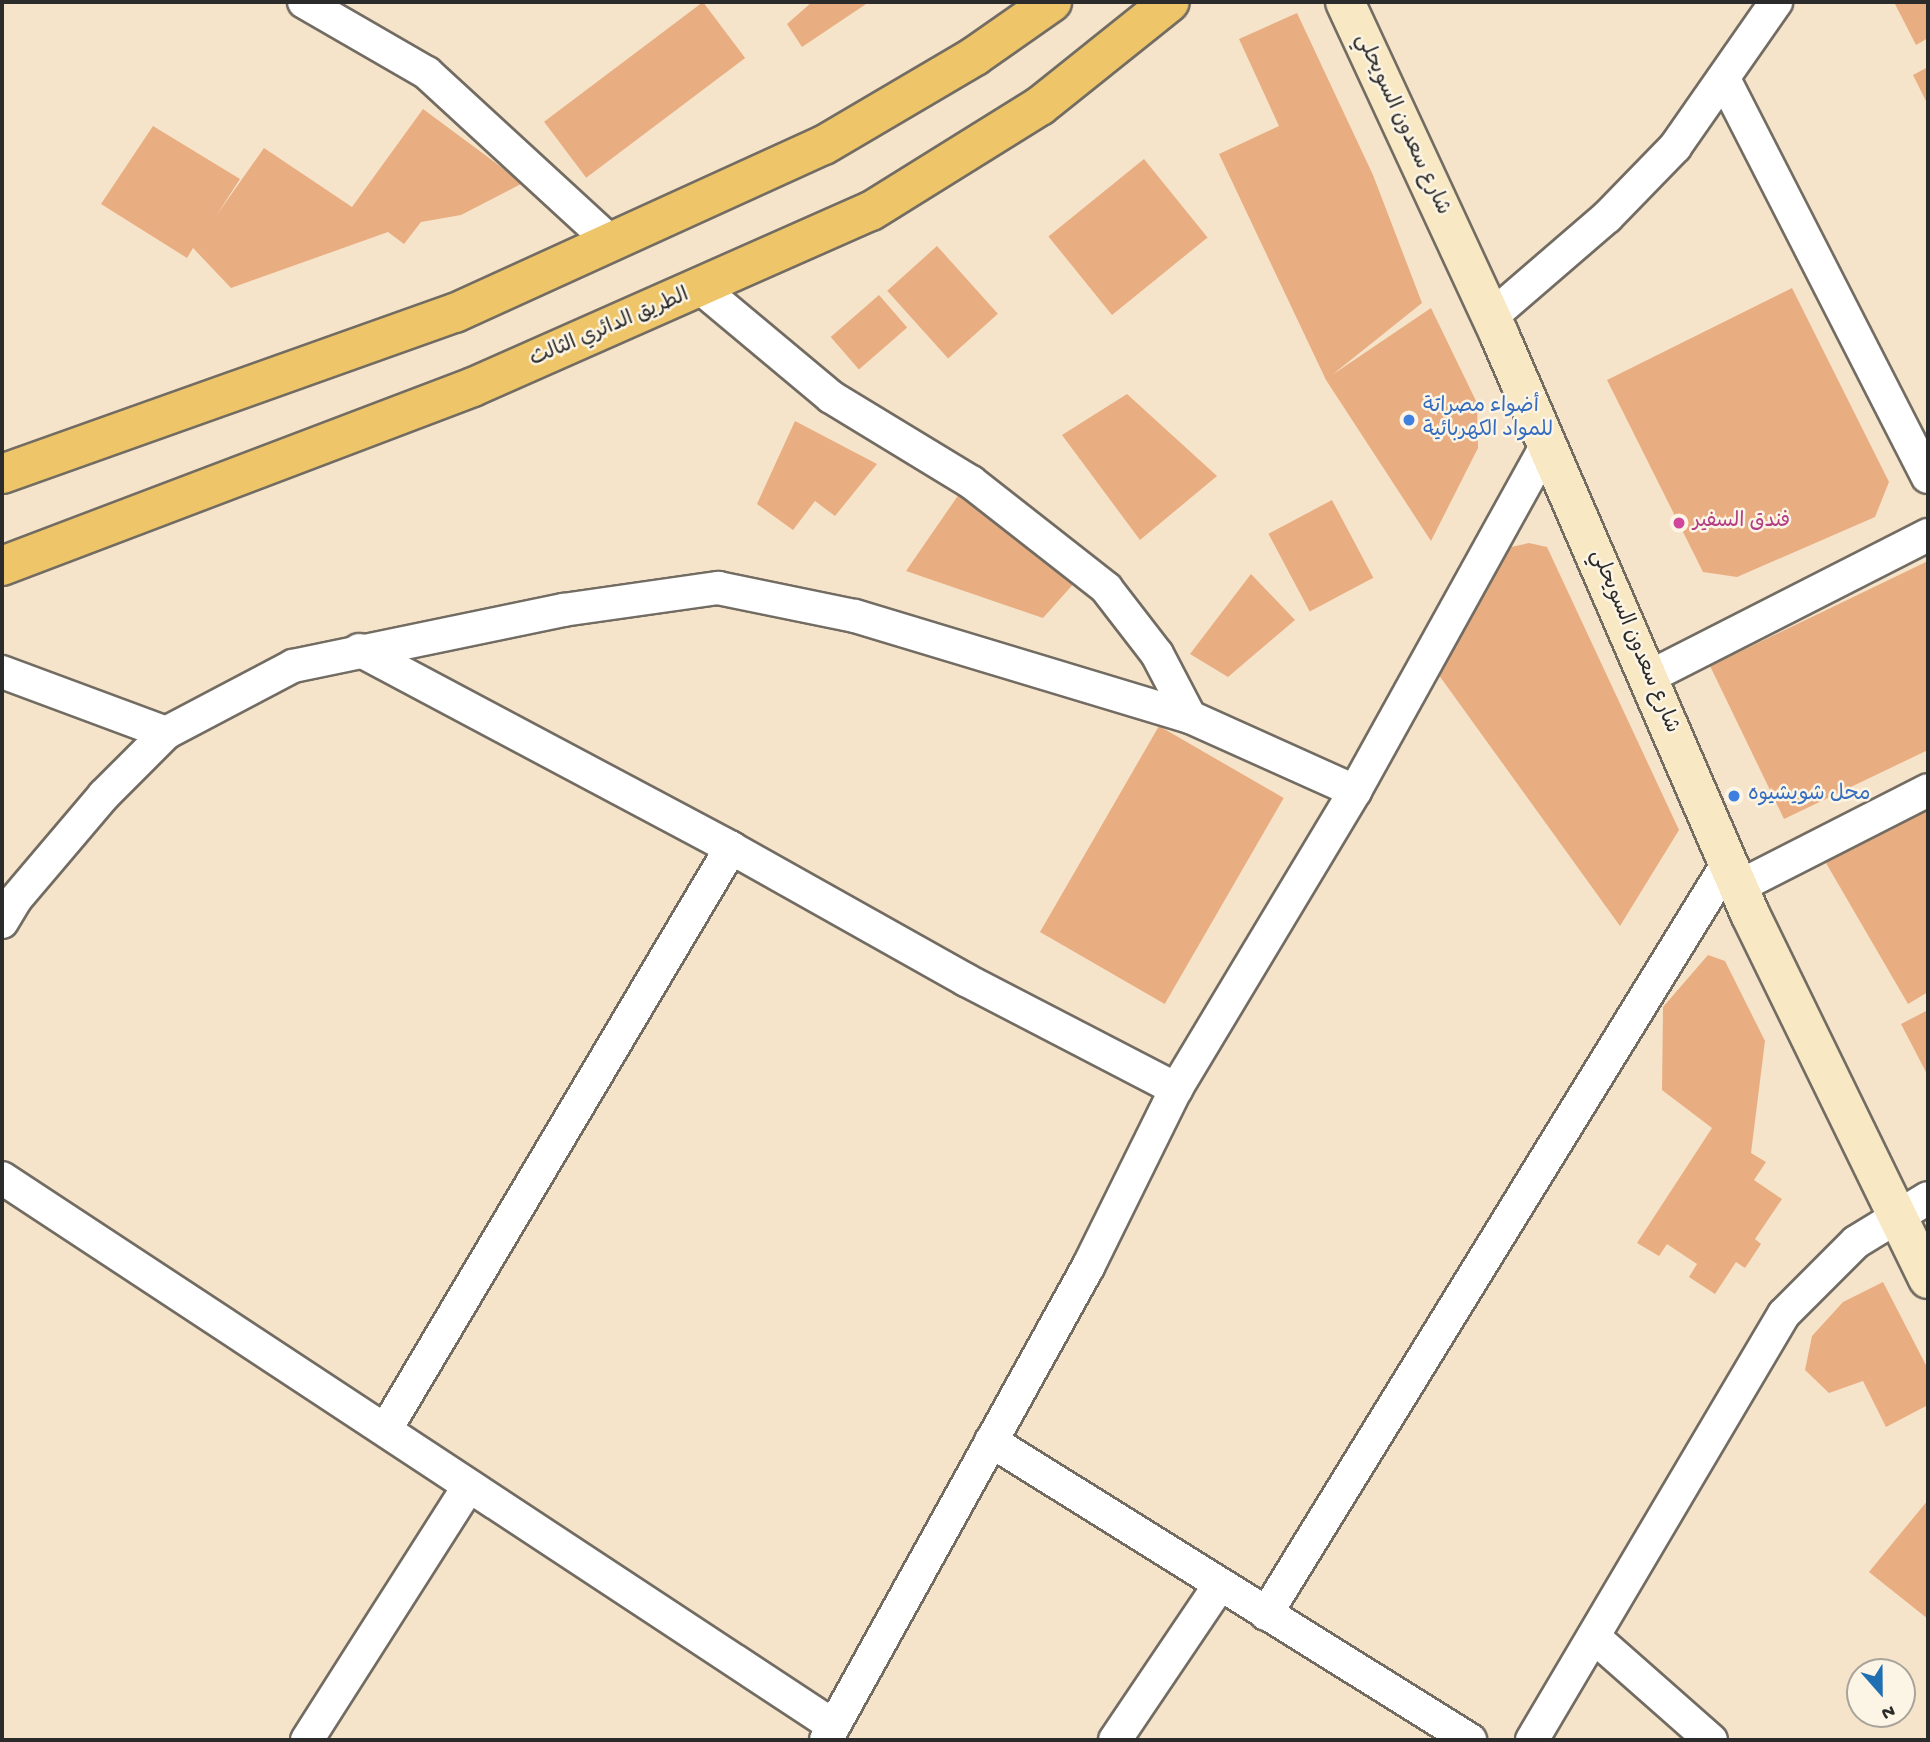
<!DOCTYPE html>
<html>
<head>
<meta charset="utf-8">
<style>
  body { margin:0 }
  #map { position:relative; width:1930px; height:1742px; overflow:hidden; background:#f6e4ca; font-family:"Gochi Hand","Playpen Sans Arabic",sans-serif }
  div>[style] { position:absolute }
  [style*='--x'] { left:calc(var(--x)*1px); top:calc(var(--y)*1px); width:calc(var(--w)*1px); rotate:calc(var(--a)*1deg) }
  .building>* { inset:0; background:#e9ad82; transform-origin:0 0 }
  .roads { filter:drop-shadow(2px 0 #726c63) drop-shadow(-2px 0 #726c63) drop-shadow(0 2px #726c63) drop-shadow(0 -2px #726c63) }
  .street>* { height:32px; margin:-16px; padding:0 16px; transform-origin:16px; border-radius:16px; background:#fff }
  .secondary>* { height:38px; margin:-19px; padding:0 19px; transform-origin:19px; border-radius:19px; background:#f8e8c3 }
  .primary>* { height:38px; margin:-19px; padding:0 19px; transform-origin:19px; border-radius:19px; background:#eec569 }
  .dots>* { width:19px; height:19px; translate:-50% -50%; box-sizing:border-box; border:4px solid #fcf5e5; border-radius:50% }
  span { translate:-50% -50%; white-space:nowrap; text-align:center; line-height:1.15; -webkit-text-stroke:5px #fcf5e5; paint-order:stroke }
  .street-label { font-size:21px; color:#2b2b2b }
  .shop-label { font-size:21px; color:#366cbe }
  .left { translate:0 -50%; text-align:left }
  .hotel-label { font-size:21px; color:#b23c85 }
  .frame { position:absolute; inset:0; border:4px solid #2b2b2b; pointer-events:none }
  .north { position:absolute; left:1846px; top:1658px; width:70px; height:70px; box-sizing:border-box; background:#fcf5e5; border:2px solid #a8a49b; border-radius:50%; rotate:159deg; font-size:19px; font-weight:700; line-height:28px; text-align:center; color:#2b2b2b }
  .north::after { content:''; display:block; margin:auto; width:24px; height:32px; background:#1f6fb2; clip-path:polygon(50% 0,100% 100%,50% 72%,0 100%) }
</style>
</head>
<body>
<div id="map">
  <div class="building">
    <div style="left:703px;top:2px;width:70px;height:199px;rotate:53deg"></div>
    <div style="clip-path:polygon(812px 2px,869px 2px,802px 47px,787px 24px)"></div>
    <div style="clip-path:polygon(1894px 2px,1928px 2px,1928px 38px,1916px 45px)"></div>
    <div style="clip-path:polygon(1297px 13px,1373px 175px,1422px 303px,1332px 375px,1431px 308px,1477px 403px,1478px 448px,1431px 541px,1326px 380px,1219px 154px,1279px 126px,1239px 39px)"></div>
    <div style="clip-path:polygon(1928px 67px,1928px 105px,1913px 75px)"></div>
    <div style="clip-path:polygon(423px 109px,523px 183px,461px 215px,421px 222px,404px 244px,388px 232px,231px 288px,193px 248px,187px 258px,101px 204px,153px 126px,240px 179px,216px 216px,264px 148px,352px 207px)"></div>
    <div style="left:1144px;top:159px;width:101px;height:123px;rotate:51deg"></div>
    <div style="left:937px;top:246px;width:91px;height:67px;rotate:48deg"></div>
    <div style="clip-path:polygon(1792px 288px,1889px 482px,1875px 517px,1737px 577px,1703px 572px,1607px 380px)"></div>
    <div style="left:879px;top:295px;width:43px;height:64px;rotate:49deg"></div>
    <div style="clip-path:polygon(1127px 394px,1217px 476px,1140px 540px,1062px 435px)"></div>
    <div style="clip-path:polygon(795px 421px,877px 464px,835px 516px,815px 501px,793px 530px,757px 504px)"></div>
    <div style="clip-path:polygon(966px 484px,1076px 581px,1043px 618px,906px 571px)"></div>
    <div style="left:1332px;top:500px;width:88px;height:72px;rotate:62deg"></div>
    <div style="clip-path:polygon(1529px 543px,1547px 547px,1679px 830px,1620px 926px,1433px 667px,1511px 547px)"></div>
    <div style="clip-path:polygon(1928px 561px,1928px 750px,1784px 819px,1710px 666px)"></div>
    <div style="clip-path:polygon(1251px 574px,1295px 620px,1228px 677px,1190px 654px)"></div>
    <div style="left:1159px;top:726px;width:144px;height:238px;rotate:30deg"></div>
    <div style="clip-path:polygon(1928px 804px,1928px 992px,1908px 1004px,1826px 863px)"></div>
    <div style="clip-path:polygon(1708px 955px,1725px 961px,1765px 1041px,1751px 1153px,1766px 1162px,1754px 1180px,1782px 1199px,1755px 1239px,1761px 1244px,1745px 1268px,1736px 1262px,1715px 1294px,1689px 1277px,1697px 1264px,1667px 1244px,1659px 1256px,1637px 1243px,1712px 1128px,1662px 1090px,1663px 1007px)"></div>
    <div style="clip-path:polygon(1928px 1010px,1928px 1076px,1901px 1024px)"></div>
    <div style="clip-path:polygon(1883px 1282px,1928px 1369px,1928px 1405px,1886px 1427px,1863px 1381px,1829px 1393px,1805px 1370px,1812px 1336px,1843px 1302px)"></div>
    <div style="clip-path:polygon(1928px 1500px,1928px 1619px,1869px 1572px)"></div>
  </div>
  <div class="roads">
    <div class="street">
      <div style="--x:304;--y:2;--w:142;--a:30"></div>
      <div style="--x:427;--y:73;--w:248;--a:42.6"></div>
      <div style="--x:1724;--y:79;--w:447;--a:62.9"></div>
      <div style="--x:702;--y:289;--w:168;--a:39.9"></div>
      <div style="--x:831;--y:397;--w:164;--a:31.3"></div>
      <div style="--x:971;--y:482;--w:172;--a:38.1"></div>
      <div style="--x:1106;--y:588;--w:83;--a:52.3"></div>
      <div style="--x:1157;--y:654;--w:71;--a:62.4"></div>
      <div style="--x:1491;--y:317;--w:153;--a:-40.8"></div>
      <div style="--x:1607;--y:217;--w:98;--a:-45.8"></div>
      <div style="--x:1675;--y:147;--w:177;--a:-55.1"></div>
      <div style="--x:359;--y:650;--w:421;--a:28"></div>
      <div style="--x:2;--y:672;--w:175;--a:20.4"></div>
      <div style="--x:1649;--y:677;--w:313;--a:-27"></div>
      <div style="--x:1738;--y:887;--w:213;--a:-27"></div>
      <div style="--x:2;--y:922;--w:26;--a:-59"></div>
      <div style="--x:15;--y:900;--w:138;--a:-49.7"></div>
      <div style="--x:104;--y:795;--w:88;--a:-45"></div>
      <div style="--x:166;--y:733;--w:144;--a:-27.8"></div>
      <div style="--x:293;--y:666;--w:276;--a:-11.7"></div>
      <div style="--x:563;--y:610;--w:157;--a:-8.1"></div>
      <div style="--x:718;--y:588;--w:140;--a:11.6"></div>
      <div style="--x:855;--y:616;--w:350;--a:16.8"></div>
      <div style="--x:1190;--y:717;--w:181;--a:24.2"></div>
      <div style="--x:2;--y:1178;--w:996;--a:33.37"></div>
      <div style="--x:386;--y:1429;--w:676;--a:-59.3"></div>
      <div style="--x:731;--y:848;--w:270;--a:29.3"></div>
      <div style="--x:966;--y:980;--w:237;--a:27.4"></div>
      <div style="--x:991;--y:1441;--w:565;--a:31.97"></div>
      <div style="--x:1266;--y:1614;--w:882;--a:-58.4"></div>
      <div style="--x:1594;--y:1637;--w:156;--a:41.4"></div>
      <div style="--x:307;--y:1740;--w:300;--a:-57.5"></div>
      <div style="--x:826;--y:1740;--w:541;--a:-61.02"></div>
      <div style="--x:1088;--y:1267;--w:199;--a:-63.7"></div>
      <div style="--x:1176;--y:1089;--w:348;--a:-59"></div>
      <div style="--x:1355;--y:791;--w:397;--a:-61"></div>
      <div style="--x:1115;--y:1740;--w:186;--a:-56"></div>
      <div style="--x:1532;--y:1740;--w:495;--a:-59.4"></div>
      <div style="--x:1784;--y:1314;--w:102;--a:-45"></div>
      <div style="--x:1856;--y:1242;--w:84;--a:-31.4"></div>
    </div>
    <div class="secondary">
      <div style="--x:1345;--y:2;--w:366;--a:65.1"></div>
      <div style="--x:1499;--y:334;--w:632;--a:66.6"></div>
      <div style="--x:1750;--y:914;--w:406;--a:64"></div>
    </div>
    <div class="primary">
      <div style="--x:2;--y:474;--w:481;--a:-19.6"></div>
      <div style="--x:455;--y:313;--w:405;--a:-24.5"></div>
      <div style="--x:824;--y:145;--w:175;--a:-30.5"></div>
      <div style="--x:975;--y:56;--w:94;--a:-35"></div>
      <div style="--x:2;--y:566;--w:504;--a:-20.81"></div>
      <div style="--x:473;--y:387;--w:435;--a:-23.9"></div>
      <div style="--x:871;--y:211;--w:199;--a:-31.9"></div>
      <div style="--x:1040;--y:106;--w:166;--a:-38.7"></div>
    </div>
  </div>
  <div class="dots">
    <div style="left:1409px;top:420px;background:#3f7fe0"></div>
    <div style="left:1679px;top:523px;background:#d1479c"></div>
    <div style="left:1734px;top:796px;background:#3f7fe0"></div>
  </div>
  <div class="street-label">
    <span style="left:1401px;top:125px;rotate:65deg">شارع سعدون السويحلي</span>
    <span style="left:610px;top:329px;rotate:-23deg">الطريق الدائري الثالث</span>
    <span style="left:1633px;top:642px;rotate:67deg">شارع سعدون السويحلي</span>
  </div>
  <div class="shop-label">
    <span class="left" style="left:1423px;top:420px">أضواء مصراتة<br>للمواد الكهربائية</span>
    <span class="left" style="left:1748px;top:796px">محل شويشيوه</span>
  </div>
  <div class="hotel-label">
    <span class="left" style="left:1693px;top:523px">فندق السفير</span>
  </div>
  <div class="frame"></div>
  <div class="north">N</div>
</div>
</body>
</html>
